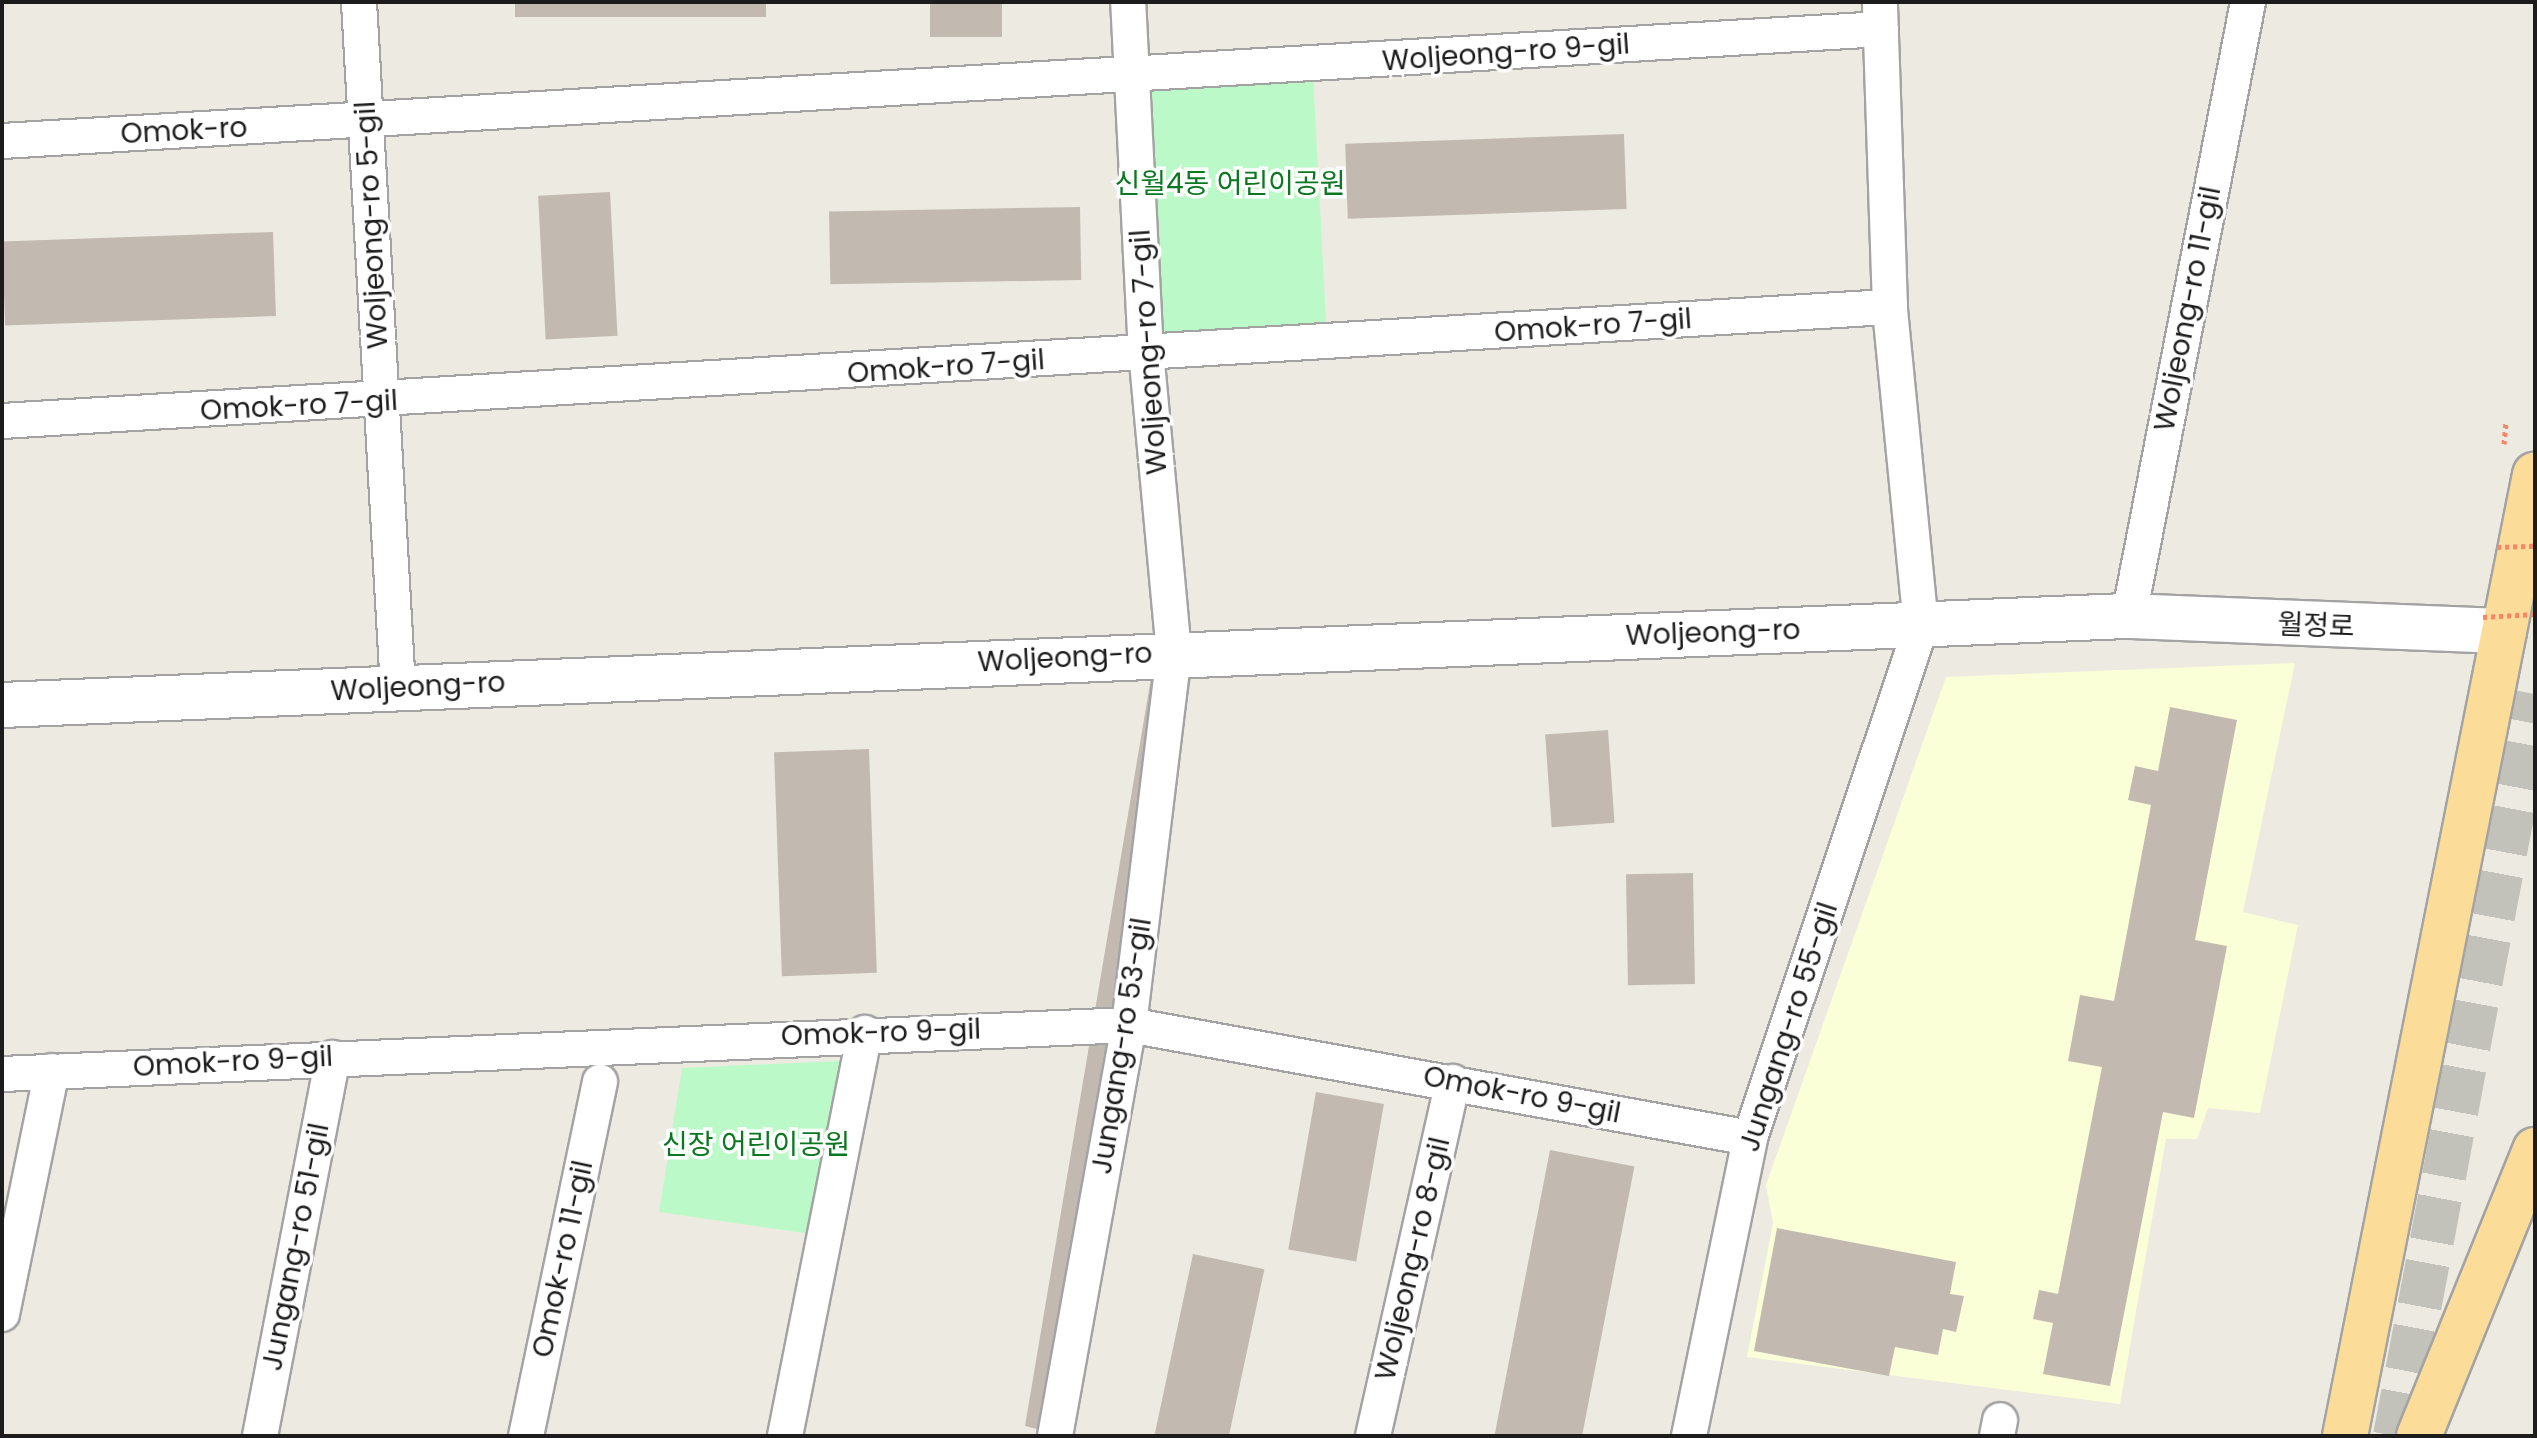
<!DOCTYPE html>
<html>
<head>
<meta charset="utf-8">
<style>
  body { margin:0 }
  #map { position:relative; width:2537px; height:1438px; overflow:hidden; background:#edebe1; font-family:Poppins,"Noto Sans KR",sans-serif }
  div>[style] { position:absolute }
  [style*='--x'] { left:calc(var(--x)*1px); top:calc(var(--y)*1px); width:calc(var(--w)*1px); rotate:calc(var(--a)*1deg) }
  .education>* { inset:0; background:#faffd8 }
  .park>* { inset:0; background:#bcf9c8; transform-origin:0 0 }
  .building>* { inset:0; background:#c2bab1; transform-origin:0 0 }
  .trunk-tunnel>* { height:44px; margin-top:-22px; transform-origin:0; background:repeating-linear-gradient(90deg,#c3c2ba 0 44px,transparent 0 66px) }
  .path>* { height:5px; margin-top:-2.5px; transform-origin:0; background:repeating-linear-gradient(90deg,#f98666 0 4px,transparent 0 8px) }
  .roads { filter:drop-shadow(2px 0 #a3a3a3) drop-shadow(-2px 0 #a3a3a3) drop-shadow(0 2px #a3a3a3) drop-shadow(0 -2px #a3a3a3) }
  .minor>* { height:34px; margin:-17px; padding:0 17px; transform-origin:17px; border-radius:17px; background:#fff }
  .tertiary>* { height:44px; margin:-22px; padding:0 22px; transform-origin:22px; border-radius:22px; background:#fff }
  .primary>* { height:44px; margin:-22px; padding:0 22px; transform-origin:22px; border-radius:22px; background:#fbdc98 }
  .path-bridge>* { height:5px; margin-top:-2.5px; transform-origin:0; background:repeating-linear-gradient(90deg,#f98666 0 4px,transparent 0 8px) }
  span { translate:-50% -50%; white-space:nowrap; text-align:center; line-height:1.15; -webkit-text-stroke:7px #fff; paint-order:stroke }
  .street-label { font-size:28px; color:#1c1c1c }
  .park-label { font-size:28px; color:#0b7821 }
  .frame { position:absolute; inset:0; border:4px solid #1c1c1c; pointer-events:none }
</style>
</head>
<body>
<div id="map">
  <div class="education">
    <div style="clip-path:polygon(2295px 663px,2243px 912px,2298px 925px,2260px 1113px,2208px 1108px,2197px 1139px,2166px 1139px,2120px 1404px,1747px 1357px,1773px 1223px,1766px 1185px,1946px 677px)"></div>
  </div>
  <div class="park">
    <div style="left:1313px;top:73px;width:267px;height:175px;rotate:87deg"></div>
    <div style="clip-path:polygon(859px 1060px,825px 1236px,659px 1212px,682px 1068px)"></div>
  </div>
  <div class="building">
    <div style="left:515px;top:2px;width:251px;height:15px"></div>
    <div style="left:930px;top:2px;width:72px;height:35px"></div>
    <div style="left:1624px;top:134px;width:75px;height:279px;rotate:88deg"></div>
    <div style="left:610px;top:192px;width:144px;height:72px;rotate:87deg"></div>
    <div style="left:1080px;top:207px;width:73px;height:251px;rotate:89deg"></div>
    <div style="left:273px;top:232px;width:84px;height:271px;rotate:88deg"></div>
    <div style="clip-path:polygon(1192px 671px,1071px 1436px,1064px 1436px,1025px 1426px,1151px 678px)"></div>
    <div style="clip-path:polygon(2170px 707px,2237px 720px,2195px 940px,2227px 946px,2194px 1118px,2163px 1112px,2110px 1386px,2043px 1374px,2053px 1323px,2033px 1319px,2039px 1290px,2058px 1294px,2102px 1067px,2068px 1061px,2080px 995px,2114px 1001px,2151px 805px,2128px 800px,2135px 766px,2158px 771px)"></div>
    <div style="left:1608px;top:730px;width:93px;height:63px;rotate:86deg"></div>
    <div style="left:869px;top:749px;width:224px;height:95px;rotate:88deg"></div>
    <div style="left:1693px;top:873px;width:111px;height:67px;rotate:89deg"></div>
    <div style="left:1316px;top:1092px;width:69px;height:160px;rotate:10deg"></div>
    <div style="left:1550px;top:1150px;width:86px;height:291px;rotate:11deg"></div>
    <div style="clip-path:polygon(1777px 1228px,1956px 1262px,1950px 1294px,1964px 1296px,1956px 1332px,1943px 1329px,1938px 1355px,1895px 1347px,1889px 1376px,1754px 1351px)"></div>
    <div style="left:1193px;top:1254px;width:73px;height:186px;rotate:12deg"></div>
  </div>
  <div class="trunk-tunnel">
    <div style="--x:2395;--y:1436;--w:755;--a:-79.32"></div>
  </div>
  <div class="path">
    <div style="--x:2504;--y:444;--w:23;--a:-85"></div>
  </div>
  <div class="roads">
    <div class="minor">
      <div style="--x:359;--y:2;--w:687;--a:86.75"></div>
      <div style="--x:2;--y:141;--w:1882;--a:-3.41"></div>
      <div style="--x:2;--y:421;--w:1891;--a:-3.46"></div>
      <div style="--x:2129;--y:616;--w:625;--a:-79.03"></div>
      <div style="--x:2;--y:1074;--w:1128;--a:-2.49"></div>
      <div style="--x:1129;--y:1025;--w:631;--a:10.31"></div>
      <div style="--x:2;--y:1314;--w:248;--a:-78.4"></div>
      <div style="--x:260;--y:1436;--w:385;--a:-79.1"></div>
      <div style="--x:526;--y:1436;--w:362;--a:-78.2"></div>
      <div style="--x:785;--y:1436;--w:411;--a:-78.8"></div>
      <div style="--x:1055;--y:1436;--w:418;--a:-79.8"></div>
      <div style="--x:1129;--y:1025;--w:375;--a:-83.1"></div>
      <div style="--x:1174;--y:653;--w:300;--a:-95.3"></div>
      <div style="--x:1146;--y:354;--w:352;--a:-92.9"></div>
      <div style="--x:1373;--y:1436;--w:363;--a:-77.3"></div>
      <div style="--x:1689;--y:1436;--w:304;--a:-78.4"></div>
      <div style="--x:1750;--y:1138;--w:540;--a:-71.53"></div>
      <div style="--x:1921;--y:626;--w:321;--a:-95.6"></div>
      <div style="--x:1890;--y:307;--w:305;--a:-91.9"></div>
      <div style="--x:1997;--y:1436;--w:16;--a:-79"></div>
    </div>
    <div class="tertiary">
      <div style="--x:2;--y:705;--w:2129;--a:-2.4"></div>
      <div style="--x:2129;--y:616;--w:375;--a:2.3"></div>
    </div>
    <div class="primary">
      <div style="--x:2345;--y:1436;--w:980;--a:-78.82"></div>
      <div style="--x:2419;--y:1436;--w:309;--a:-67.9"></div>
    </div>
  </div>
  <div class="path-bridge">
    <div style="--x:2497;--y:547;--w:38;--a:-2"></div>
    <div style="--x:2483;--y:617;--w:52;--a:-3.3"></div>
  </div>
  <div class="street-label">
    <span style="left:1506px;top:53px;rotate:-4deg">Woljeong-ro 9-gil</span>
    <span style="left:184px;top:131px;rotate:-3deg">Omok-ro</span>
    <span style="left:372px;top:225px;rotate:-93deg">Woljeong-ro 5-gil</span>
    <span style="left:2188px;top:309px;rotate:-79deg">Woljeong-ro 11-gil</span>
    <span style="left:1593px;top:326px;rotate:-4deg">Omok-ro 7-gil</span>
    <span style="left:1149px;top:352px;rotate:-94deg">Woljeong-ro 7-gil</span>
    <span style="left:946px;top:367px;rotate:-4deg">Omok-ro 7-gil</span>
    <span style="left:299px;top:406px;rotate:-3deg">Omok-ro 7-gil</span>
    <span style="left:2316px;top:626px;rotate:2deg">월정로</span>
    <span style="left:1713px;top:633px;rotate:-2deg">Woljeong-ro</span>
    <span style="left:1065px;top:658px;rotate:-3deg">Woljeong-ro</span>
    <span style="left:418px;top:687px;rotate:-3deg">Woljeong-ro</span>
    <span style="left:1789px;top:1027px;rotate:-72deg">Jungang-ro 55-gil</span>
    <span style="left:881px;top:1033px;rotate:-2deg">Omok-ro 9-gil</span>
    <span style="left:1122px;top:1046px;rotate:-81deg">Jungang-ro 53-gil</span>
    <span style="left:233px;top:1062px;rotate:-3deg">Omok-ro 9-gil</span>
    <span style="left:1522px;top:1095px;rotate:11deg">Omok-ro 9-gil</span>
    <span style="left:296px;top:1247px;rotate:-79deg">Jungang-ro 51-gil</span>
    <span style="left:563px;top:1259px;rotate:-78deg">Omok-ro 11-gil</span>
    <span style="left:1413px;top:1259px;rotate:-77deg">Woljeong-ro 8-gil</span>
  </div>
  <div class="park-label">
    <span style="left:1230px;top:184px">신월4동 어린이공원</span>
    <span style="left:756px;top:1145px">신장 어린이공원</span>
  </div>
  <div class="frame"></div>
</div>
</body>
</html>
